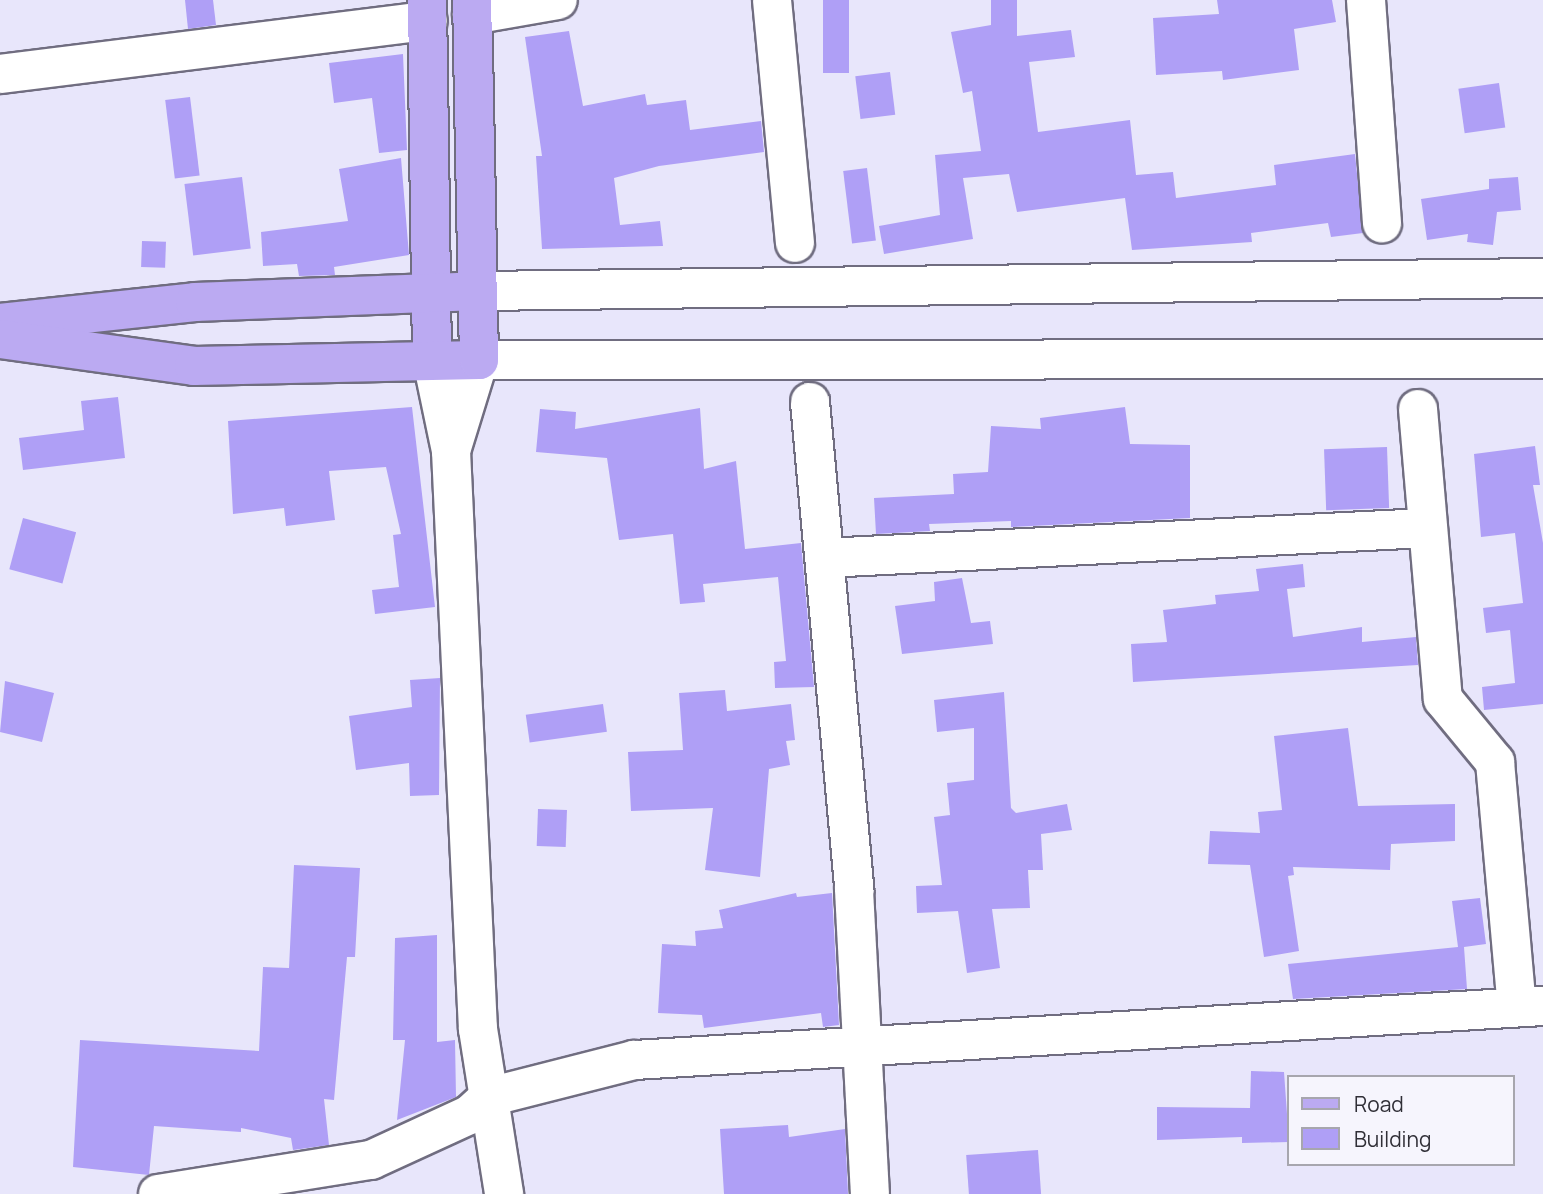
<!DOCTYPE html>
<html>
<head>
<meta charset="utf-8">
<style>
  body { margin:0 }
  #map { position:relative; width:1543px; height:1194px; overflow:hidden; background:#e8e6fb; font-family:Manrope,sans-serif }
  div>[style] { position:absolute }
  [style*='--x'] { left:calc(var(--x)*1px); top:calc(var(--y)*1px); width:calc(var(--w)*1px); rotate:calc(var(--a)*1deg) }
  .building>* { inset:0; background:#af9ff6; transform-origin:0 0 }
  .roads { filter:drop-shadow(2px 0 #706d80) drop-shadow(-2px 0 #706d80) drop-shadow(0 2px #706d80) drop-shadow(0 -2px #706d80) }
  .minor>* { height:38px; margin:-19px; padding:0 19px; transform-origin:19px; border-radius:19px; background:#fff }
  .major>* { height:38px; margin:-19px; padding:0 19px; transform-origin:19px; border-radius:19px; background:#bbaaf2 }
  span { translate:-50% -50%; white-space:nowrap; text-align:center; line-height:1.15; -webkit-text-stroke:7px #f6f5fd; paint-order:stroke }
  .legend { position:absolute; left:1287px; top:1075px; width:228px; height:91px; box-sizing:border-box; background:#f6f5fd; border:2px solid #a7a6ae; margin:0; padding:9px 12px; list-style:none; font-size:21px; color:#302f37 }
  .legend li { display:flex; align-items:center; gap:14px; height:35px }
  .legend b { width:35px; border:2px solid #a7a6ae }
</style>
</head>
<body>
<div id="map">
  <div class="building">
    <div style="clip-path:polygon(185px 0,213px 0,216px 25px,188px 29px)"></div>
    <div style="left:823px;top:0;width:26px;height:73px"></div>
    <div style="clip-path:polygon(991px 0,1017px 0,1017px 36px,1071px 30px,1075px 57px,1029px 62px,1038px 132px,1130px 120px,1136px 175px,1173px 172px,1176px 198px,1276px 185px,1274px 165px,1355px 154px,1363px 233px,1331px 237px,1328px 223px,1251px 233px,1252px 242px,1132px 250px,1125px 198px,1017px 212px,1009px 174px,963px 178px,973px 239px,884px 254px,879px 226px,940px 215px,935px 155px,981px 151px,972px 91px,963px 93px,951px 32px,991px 25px)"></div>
    <div style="clip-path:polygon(1217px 0,1332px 0,1336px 22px,1294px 29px,1299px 70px,1223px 80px,1222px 71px,1156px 75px,1153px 18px,1219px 14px)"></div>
    <div style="clip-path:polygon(569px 31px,583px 106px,645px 94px,647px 105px,686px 100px,690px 130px,761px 121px,764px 152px,659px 166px,614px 178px,620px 225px,660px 221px,663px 246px,542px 249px,536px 156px,542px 156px,525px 37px)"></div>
    <div style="clip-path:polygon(403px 54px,407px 150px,379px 153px,372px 98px,334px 103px,329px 63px)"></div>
    <div style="left:890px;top:72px;width:43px;height:35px;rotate:83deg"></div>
    <div style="left:1499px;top:83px;width:45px;height:41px;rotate:82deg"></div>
    <div style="left:190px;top:97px;width:79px;height:25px;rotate:83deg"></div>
    <div style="clip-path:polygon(401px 158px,409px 255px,334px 267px,335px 275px,299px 276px,297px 264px,263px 266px,261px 232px,348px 221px,339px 169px)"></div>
    <div style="left:867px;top:168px;width:73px;height:24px;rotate:83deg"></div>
    <div style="left:242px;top:177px;width:72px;height:58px;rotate:83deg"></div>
    <div style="clip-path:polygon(1518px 177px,1521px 210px,1497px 212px,1493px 245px,1467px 242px,1468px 234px,1427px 240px,1421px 199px,1489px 189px,1489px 179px)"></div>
    <div style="left:142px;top:241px;width:24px;height:26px;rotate:2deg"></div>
    <div style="clip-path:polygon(118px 397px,125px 458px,23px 470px,19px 438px,84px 430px,81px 401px)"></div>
    <div style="clip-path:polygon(412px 407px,435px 607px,375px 614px,372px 590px,399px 587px,393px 535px,401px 534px,386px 467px,329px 471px,335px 520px,286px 526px,284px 508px,233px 514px,228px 421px)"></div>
    <div style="clip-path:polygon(1125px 407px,1130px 444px,1190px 445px,1190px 518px,1011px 527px,1011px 521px,929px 524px,930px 531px,876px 534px,874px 498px,954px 494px,953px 474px,988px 472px,991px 426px,1041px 429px,1040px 418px)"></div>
    <div style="clip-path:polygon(700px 408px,704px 469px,736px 461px,745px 549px,801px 543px,814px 687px,775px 688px,774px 662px,786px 661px,778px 577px,703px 584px,705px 602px,680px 604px,673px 534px,619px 540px,607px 458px,536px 452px,540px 409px,576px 412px,575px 429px)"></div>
    <div style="clip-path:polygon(1535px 446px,1540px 485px,1533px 485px,1543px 543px,1543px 704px,1484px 710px,1482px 687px,1515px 683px,1510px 630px,1486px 633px,1483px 608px,1523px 603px,1515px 533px,1481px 537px,1474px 454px)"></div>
    <div style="left:1387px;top:447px;width:61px;height:63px;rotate:88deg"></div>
    <div style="left:23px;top:518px;width:55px;height:53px;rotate:15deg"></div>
    <div style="clip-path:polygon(1303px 564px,1305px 587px,1287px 589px,1293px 637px,1362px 627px,1362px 642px,1416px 637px,1418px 665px,1133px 682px,1131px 644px,1167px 642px,1163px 610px,1216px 604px,1215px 595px,1259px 591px,1256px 569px)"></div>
    <div style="clip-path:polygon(962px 578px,971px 623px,990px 621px,993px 644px,902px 654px,895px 606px,935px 601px,934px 582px)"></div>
    <div style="clip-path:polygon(440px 678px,439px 795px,410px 796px,409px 763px,356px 770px,349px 716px,412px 707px,410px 680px)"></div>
    <div style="clip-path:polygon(5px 681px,54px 693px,42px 742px,0 732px)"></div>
    <div style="clip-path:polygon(725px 690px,727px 711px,791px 704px,795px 740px,786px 741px,790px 765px,769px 769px,760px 877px,705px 870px,713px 808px,631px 811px,628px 752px,683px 750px,679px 693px)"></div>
    <div style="clip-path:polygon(1004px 692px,1011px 808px,1016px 813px,1067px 804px,1072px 830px,1041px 834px,1043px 870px,1028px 870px,1030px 908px,992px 909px,1000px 968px,967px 973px,958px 911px,917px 913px,916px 886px,942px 885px,934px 817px,950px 815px,947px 783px,974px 780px,974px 728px,937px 732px,934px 700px)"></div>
    <div style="left:603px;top:704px;width:28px;height:78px;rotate:82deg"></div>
    <div style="clip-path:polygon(1348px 728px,1358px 806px,1455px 804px,1455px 841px,1391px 844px,1390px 870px,1293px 867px,1294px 875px,1288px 876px,1299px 951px,1264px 957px,1250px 865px,1208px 864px,1210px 831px,1260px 833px,1258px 812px,1282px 810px,1274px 736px)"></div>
    <div style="left:538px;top:809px;width:29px;height:37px;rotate:2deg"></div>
    <div style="clip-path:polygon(294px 865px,360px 868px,355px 957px,347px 957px,334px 1100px,324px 1099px,329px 1145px,293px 1150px,291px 1138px,241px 1128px,241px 1132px,154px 1126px,149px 1175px,73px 1167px,80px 1040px,259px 1051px,263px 967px,289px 968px)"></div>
    <div style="clip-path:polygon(796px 893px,797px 897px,832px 893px,839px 1025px,823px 1027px,821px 1013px,704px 1028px,702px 1015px,658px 1013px,662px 944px,696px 946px,695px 931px,723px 928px,719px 910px)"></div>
    <div style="clip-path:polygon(1480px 898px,1486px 944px,1464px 947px,1467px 989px,1293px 999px,1288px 964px,1458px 947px,1452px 901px)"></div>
    <div style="clip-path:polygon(437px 935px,437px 1042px,455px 1040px,456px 1097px,397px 1120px,405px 1040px,393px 1040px,395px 938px)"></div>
    <div style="clip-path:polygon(1251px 1071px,1284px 1072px,1289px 1142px,1242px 1143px,1242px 1137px,1157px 1140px,1157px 1107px,1250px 1108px)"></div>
    <div style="clip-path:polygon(788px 1125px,789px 1137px,845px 1129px,848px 1194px,724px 1194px,720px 1129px)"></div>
    <div style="left:1038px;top:1150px;width:44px;height:72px;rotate:86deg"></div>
  </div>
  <div class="roads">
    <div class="minor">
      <div style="--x:772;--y:0;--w:244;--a:84.6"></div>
      <div style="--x:1366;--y:0;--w:224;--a:85.9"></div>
      <div style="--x:472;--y:15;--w:87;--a:-9.9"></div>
      <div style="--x:0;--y:74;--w:431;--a:-7.1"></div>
      <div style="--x:478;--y:291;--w:1065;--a:-0.7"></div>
      <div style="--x:432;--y:360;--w:93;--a:78.2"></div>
      <div style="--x:451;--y:451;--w:579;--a:87.33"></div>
      <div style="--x:478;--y:1029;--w:167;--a:81"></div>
      <div style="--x:810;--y:402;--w:490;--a:84.8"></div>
      <div style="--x:854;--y:890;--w:304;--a:87"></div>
      <div style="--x:1418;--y:409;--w:291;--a:85.1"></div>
      <div style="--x:1443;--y:699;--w:82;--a:50.5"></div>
      <div style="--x:1495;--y:762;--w:246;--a:84.9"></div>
      <div style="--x:451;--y:451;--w:95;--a:-72.9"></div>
      <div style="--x:479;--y:360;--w:1064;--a:-0.05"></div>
      <div style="--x:825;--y:558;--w:602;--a:-2.86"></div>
      <div style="--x:158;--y:1194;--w:216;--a:-9.1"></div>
      <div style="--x:371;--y:1160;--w:108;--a:-24.7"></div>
      <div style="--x:469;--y:1115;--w:27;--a:-42"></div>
      <div style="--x:489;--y:1097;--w:150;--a:-14.3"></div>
      <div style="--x:634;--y:1060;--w:911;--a:-3.4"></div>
    </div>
    <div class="major">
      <div style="--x:427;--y:0;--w:360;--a:89.2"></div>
      <div style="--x:0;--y:323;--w:196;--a:-6.1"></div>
      <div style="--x:195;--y:302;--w:283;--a:-2.2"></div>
      <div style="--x:0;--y:339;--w:196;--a:7.9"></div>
      <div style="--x:194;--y:366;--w:285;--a:-1.2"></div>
      <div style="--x:479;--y:360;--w:360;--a:-91.1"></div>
    </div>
  </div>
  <ul class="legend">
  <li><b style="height:9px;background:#bbaaf2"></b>Road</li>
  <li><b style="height:19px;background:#af9ff6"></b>Building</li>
  </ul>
</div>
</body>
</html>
